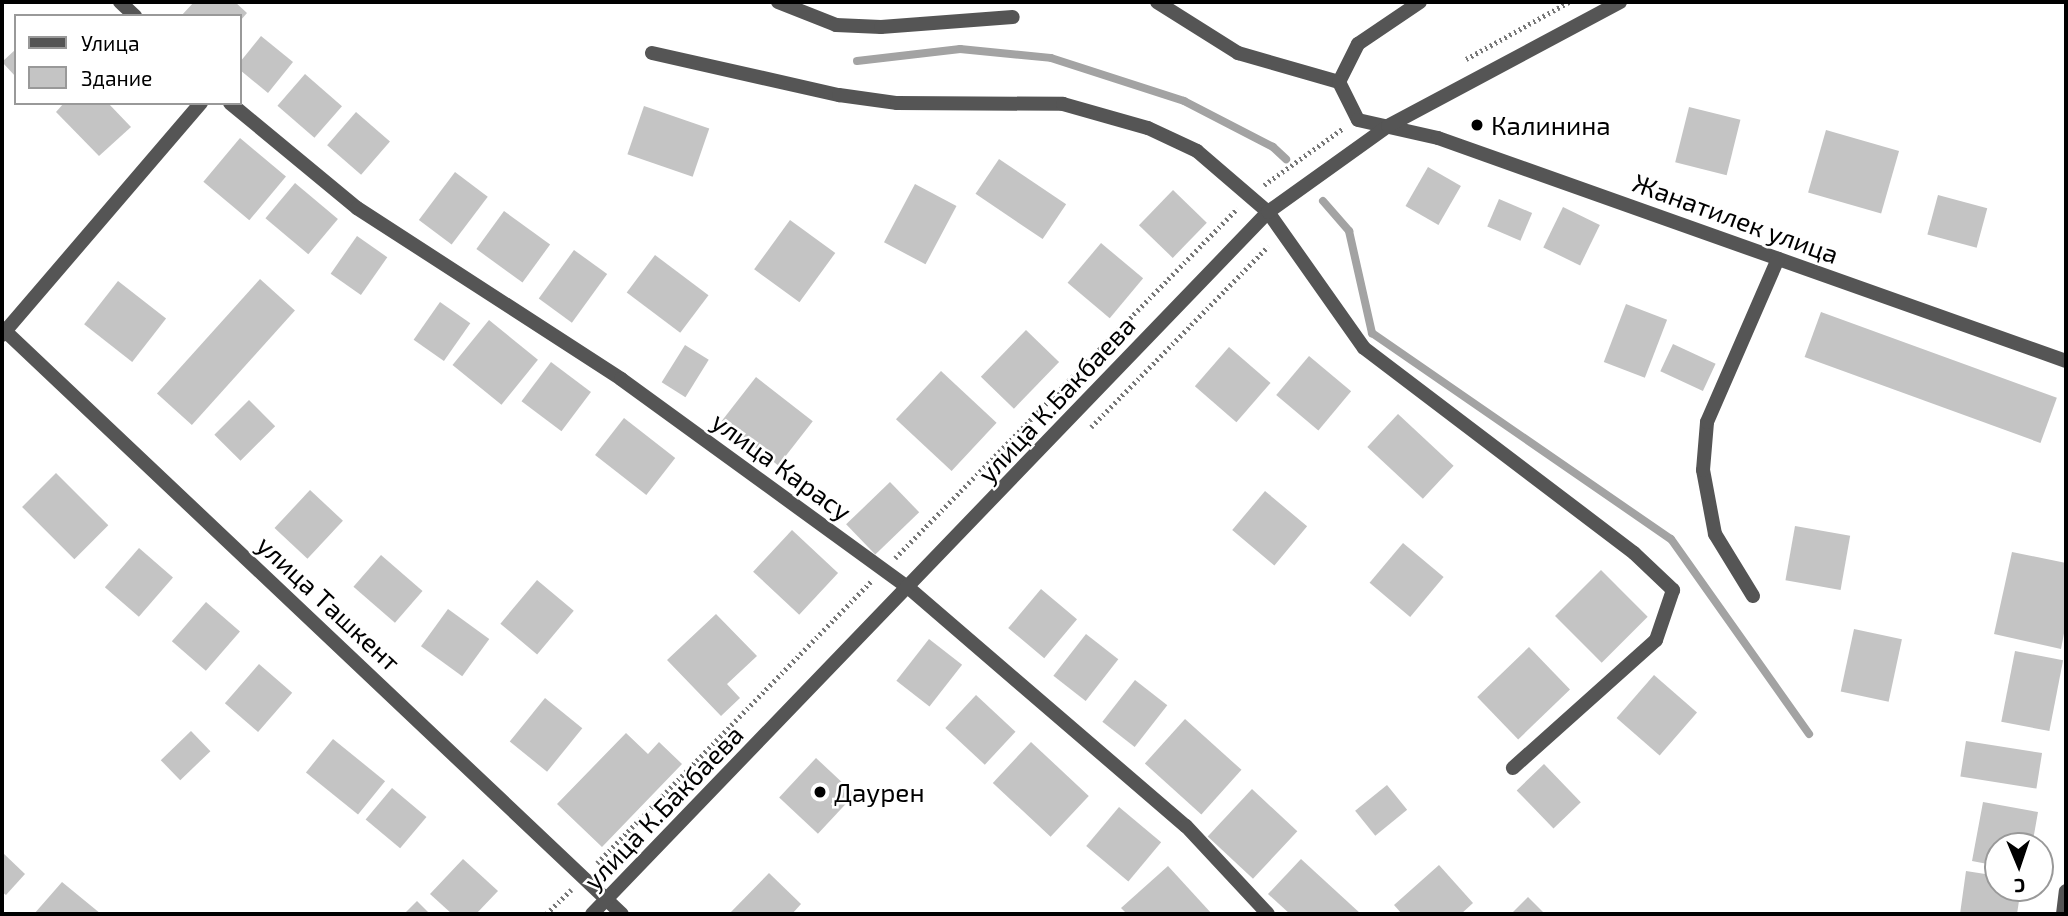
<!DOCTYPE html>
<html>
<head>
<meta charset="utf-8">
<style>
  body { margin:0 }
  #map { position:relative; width:2068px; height:916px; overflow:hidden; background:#fff; font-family:"Exo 2",sans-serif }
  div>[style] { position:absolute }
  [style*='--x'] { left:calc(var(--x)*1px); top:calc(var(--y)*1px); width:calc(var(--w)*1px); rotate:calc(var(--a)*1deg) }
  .stream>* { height:8px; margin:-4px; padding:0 4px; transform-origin:4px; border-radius:4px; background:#a3a3a3 }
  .building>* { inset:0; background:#c4c4c4; transform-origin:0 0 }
  .path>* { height:4.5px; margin-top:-2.25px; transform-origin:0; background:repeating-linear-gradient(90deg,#777 0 2px,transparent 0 5.5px) }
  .minor>* { height:14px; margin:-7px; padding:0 7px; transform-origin:7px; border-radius:7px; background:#555 }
  .tertiary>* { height:14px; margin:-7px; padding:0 7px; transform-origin:7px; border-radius:7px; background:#555 }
  .dots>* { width:19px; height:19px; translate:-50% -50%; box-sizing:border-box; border:4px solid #fff; border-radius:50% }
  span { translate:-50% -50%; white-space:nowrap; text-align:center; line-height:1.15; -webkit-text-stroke:5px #fff; paint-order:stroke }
  .poi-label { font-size:26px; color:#000 }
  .left { translate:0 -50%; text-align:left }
  .street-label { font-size:26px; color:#000 }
  .frame { position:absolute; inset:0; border:4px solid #000; pointer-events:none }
  .legend { position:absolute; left:14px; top:14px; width:228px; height:91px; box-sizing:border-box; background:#fff; border:2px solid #999; margin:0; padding:9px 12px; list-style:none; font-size:21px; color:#000 }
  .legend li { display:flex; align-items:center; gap:14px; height:35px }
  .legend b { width:35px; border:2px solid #999 }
  .north { position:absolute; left:1984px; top:832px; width:70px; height:70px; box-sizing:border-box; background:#fff; border:2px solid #999; border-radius:50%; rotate:178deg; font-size:19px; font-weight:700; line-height:28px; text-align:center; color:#000 }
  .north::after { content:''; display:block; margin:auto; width:24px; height:32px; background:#000; clip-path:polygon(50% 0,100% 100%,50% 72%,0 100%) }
</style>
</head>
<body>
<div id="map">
  <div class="stream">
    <div style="--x:857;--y:61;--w:104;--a:-6.6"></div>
    <div style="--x:960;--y:49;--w:91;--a:5.6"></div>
    <div style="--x:1051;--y:58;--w:140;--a:17.9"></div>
    <div style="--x:1184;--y:101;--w:100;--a:27.3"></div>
    <div style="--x:1273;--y:147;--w:18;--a:43"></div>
    <div style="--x:1323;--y:201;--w:40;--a:49"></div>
    <div style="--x:1349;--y:231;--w:105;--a:77.3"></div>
    <div style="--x:1372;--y:333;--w:363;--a:34.6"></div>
    <div style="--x:1671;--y:539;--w:239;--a:54.7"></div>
  </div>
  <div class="building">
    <div style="clip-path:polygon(194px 2px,235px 2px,247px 13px,240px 21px,240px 16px,181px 16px)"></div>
    <div style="clip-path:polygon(261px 36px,293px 62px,268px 93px,240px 70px,240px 62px)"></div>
    <div style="clip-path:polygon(16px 49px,16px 77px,2px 62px)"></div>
    <div style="left:305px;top:74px;width:49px;height:42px;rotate:41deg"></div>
    <div style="clip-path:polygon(64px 103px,108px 103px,131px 127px,99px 156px,56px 112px)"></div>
    <div style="left:644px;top:106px;width:69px;height:51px;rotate:19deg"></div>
    <div style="left:1689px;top:107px;width:53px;height:57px;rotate:14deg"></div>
    <div style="left:356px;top:112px;width:45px;height:44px;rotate:41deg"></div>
    <div style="left:1826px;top:130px;width:76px;height:65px;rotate:16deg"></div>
    <div style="left:240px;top:138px;width:60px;height:57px;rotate:40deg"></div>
    <div style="left:999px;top:159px;width:81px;height:42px;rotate:34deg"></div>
    <div style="left:1428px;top:167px;width:38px;height:45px;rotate:30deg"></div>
    <div style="left:455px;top:172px;width:41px;height:60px;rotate:37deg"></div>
    <div style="left:295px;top:183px;width:56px;height:46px;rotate:40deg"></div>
    <div style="left:915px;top:184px;width:47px;height:66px;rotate:28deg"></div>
    <div style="left:1173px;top:190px;width:47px;height:49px;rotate:44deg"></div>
    <div style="left:1938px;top:195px;width:51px;height:41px;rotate:15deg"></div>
    <div style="left:1499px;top:199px;width:36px;height:30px;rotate:23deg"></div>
    <div style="left:1563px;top:207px;width:41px;height:45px;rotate:26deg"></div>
    <div style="left:504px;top:211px;width:57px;height:47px;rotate:36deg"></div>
    <div style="left:790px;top:220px;width:56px;height:61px;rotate:36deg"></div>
    <div style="left:357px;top:236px;width:37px;height:46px;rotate:35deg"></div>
    <div style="left:1101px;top:243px;width:55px;height:52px;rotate:40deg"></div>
    <div style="left:574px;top:250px;width:41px;height:60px;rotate:36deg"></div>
    <div style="left:655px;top:255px;width:67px;height:47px;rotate:37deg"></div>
    <div style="left:260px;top:279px;width:47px;height:154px;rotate:42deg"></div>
    <div style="left:118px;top:281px;width:61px;height:55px;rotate:38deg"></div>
    <div style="left:440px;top:302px;width:37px;height:46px;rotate:35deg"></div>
    <div style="left:1626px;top:304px;width:44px;height:62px;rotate:21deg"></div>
    <div style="left:1821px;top:312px;width:251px;height:48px;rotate:20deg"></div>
    <div style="left:489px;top:320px;width:63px;height:58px;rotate:39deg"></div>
    <div style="left:1026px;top:330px;width:46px;height:65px;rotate:44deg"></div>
    <div style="left:1673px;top:344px;width:47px;height:30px;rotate:25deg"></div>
    <div style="left:685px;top:345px;width:28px;height:44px;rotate:32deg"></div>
    <div style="left:1229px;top:347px;width:55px;height:52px;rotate:41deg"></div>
    <div style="left:1309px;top:356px;width:55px;height:51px;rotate:40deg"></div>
    <div style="left:551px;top:362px;width:50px;height:49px;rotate:37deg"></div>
    <div style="left:941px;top:371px;width:76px;height:66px;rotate:43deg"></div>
    <div style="left:756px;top:377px;width:72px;height:56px;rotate:38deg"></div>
    <div style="left:249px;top:400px;width:37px;height:49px;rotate:45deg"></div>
    <div style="left:1398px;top:414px;width:76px;height:45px;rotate:43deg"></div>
    <div style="left:624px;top:418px;width:65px;height:47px;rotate:38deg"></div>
    <div style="left:56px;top:473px;width:74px;height:48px;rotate:45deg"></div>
    <div style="left:890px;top:482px;width:42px;height:61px;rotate:46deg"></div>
    <div style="left:310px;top:490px;width:45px;height:52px;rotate:43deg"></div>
    <div style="left:1265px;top:491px;width:55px;height:51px;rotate:40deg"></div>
    <div style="left:1795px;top:526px;width:56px;height:55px;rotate:10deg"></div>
    <div style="left:792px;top:530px;width:63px;height:57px;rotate:43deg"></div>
    <div style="left:1403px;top:543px;width:53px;height:52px;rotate:40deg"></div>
    <div style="left:139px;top:548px;width:45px;height:52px;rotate:41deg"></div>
    <div style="clip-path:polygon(2012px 552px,2066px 563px,2066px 623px,2061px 649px,1994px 634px)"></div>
    <div style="left:381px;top:555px;width:55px;height:42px;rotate:41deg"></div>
    <div style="left:1601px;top:570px;width:66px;height:65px;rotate:45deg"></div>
    <div style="left:537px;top:580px;width:48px;height:57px;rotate:40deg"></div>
    <div style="left:1041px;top:589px;width:47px;height:51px;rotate:40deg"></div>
    <div style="left:206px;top:602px;width:45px;height:52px;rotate:41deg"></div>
    <div style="left:448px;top:609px;width:51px;height:46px;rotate:36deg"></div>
    <div style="clip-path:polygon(716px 614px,757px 656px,727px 684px,740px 698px,721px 716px,667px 660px)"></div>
    <div style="left:1854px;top:629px;width:49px;height:64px;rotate:12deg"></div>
    <div style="left:1086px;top:634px;width:41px;height:53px;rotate:38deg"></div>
    <div style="left:929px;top:639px;width:42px;height:53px;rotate:38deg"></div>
    <div style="left:1529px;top:647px;width:59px;height:72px;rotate:46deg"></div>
    <div style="left:2015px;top:651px;width:49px;height:72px;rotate:11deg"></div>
    <div style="left:259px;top:664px;width:44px;height:52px;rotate:41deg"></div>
    <div style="left:1654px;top:675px;width:57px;height:57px;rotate:41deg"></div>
    <div style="left:1135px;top:680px;width:41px;height:53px;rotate:38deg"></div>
    <div style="left:976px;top:695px;width:54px;height:45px;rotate:43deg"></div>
    <div style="left:545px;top:698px;width:48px;height:56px;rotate:39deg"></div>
    <div style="left:1185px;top:719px;width:76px;height:60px;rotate:42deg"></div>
    <div style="left:191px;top:731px;width:28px;height:42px;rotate:46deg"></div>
    <div style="clip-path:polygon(626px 733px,648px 754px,659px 742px,682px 764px,602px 847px,557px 804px)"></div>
    <div style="left:333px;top:739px;width:67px;height:43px;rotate:39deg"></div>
    <div style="left:1966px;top:741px;width:77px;height:36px;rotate:9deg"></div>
    <div style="left:1031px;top:742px;width:79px;height:56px;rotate:43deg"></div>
    <div style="left:816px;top:758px;width:53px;height:54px;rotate:43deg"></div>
    <div style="left:1544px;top:764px;width:53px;height:38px;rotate:46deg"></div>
    <div style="left:1387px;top:785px;width:32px;height:41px;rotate:51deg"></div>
    <div style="left:392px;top:788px;width:45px;height:41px;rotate:40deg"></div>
    <div style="left:1252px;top:789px;width:62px;height:65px;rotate:43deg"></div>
    <div style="clip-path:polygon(1983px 802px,2038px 812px,2032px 846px,1998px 846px,1998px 866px,1972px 861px)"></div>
    <div style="left:1119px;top:807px;width:55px;height:51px;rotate:40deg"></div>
    <div style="clip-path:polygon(2px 852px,25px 874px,6px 895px,2px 892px)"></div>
    <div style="clip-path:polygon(463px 859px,498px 891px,476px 914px,452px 914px,430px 894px)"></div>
    <div style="clip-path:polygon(1301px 859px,1361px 914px,1290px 914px,1268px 894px)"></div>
    <div style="clip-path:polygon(1439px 865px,1473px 903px,1461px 914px,1402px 914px,1394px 905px)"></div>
    <div style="clip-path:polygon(1168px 866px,1212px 914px,1127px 914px,1121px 908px)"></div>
    <div style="clip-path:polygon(1966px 871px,1998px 876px,1998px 888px,2021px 888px,2017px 914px,1960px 914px)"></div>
    <div style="clip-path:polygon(769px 873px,801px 904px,792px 914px,729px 914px)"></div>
    <div style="clip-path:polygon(62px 882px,101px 914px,34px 914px)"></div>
    <div style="clip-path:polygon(1528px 897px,1545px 914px,1511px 914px)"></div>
    <div style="clip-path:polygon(417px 901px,430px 914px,404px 914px)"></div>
  </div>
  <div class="path">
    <div style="--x:1466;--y:59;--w:118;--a:-29"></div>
    <div style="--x:1264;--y:185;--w:96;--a:-35.7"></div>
    <div style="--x:1091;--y:427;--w:253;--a:-45.6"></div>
    <div style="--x:895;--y:558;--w:489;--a:-45.6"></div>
    <div style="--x:597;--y:863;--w:393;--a:-45.8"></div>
    <div style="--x:546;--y:914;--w:35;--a:-44"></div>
  </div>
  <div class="minor">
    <div style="--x:120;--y:2;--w:21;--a:43"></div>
    <div style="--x:778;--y:2;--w:62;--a:21.6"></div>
    <div style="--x:836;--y:25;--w:45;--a:2.5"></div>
    <div style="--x:881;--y:27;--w:132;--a:-4.3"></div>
    <div style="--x:1157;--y:2;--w:96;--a:32.2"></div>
    <div style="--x:1238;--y:53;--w:105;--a:16"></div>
    <div style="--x:1420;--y:2;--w:75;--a:145.9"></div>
    <div style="--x:1358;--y:44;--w:42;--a:116.6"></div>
    <div style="--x:1339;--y:82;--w:42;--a:63.4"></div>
    <div style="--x:1358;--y:120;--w:82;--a:12.7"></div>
    <div style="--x:1438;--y:138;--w:666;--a:19.55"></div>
    <div style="--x:652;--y:53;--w:192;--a:12.7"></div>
    <div style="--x:839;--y:95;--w:59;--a:7.9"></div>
    <div style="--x:897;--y:103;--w:166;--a:0.3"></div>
    <div style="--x:1063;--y:104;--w:88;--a:15.8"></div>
    <div style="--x:1148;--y:128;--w:54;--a:25.1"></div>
    <div style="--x:1197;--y:151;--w:94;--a:40.7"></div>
    <div style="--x:1268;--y:212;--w:166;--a:54.8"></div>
    <div style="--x:1364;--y:348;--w:339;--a:37.2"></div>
    <div style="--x:1634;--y:553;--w:54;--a:43.5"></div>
    <div style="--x:1673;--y:590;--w:53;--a:108.8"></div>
    <div style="--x:1656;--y:640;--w:192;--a:138.2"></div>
    <div style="--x:230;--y:103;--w:165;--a:39.6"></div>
    <div style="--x:357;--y:208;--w:315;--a:32.9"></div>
    <div style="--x:621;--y:379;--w:357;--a:36"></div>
    <div style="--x:910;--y:589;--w:364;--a:40.7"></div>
    <div style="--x:1186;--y:826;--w:120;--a:47"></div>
    <div style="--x:2;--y:328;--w:853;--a:43.39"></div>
    <div style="--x:2;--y:335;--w:306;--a:-49.4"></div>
    <div style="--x:1753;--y:596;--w:73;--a:-121.5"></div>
    <div style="--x:1715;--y:534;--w:65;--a:-100.6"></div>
    <div style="--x:1703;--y:470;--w:48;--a:-85.2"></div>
    <div style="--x:1707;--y:422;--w:178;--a:-66.5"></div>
    <div style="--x:2063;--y:914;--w:23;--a:-83"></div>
  </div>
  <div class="tertiary">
    <div style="--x:592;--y:914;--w:975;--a:-46.08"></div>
    <div style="--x:1268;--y:212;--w:148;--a:-35.6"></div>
    <div style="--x:1388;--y:126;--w:263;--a:-28.1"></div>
  </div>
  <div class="dots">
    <div style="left:1477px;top:125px;background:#000"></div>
    <div style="left:820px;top:792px;background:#000"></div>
  </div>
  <div class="poi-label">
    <span class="left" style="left:1491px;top:125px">Калинина</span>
    <span class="left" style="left:834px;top:792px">Даурен</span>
  </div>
  <div class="street-label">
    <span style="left:1736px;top:218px;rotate:20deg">Жанатилек улица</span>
    <span style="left:1056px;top:399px;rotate:-47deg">улица К.Бакбаева</span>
    <span style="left:782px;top:466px;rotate:36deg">улица Карасу</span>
    <span style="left:329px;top:603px;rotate:43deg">улица Ташкент</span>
    <span style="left:663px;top:807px;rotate:-46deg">улица К.Бакбаева</span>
  </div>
  <div class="frame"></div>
  <ul class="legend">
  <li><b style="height:9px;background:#555"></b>Улица</li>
  <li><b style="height:19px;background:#c4c4c4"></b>Здание</li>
  </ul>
  <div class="north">С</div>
</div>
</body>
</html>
